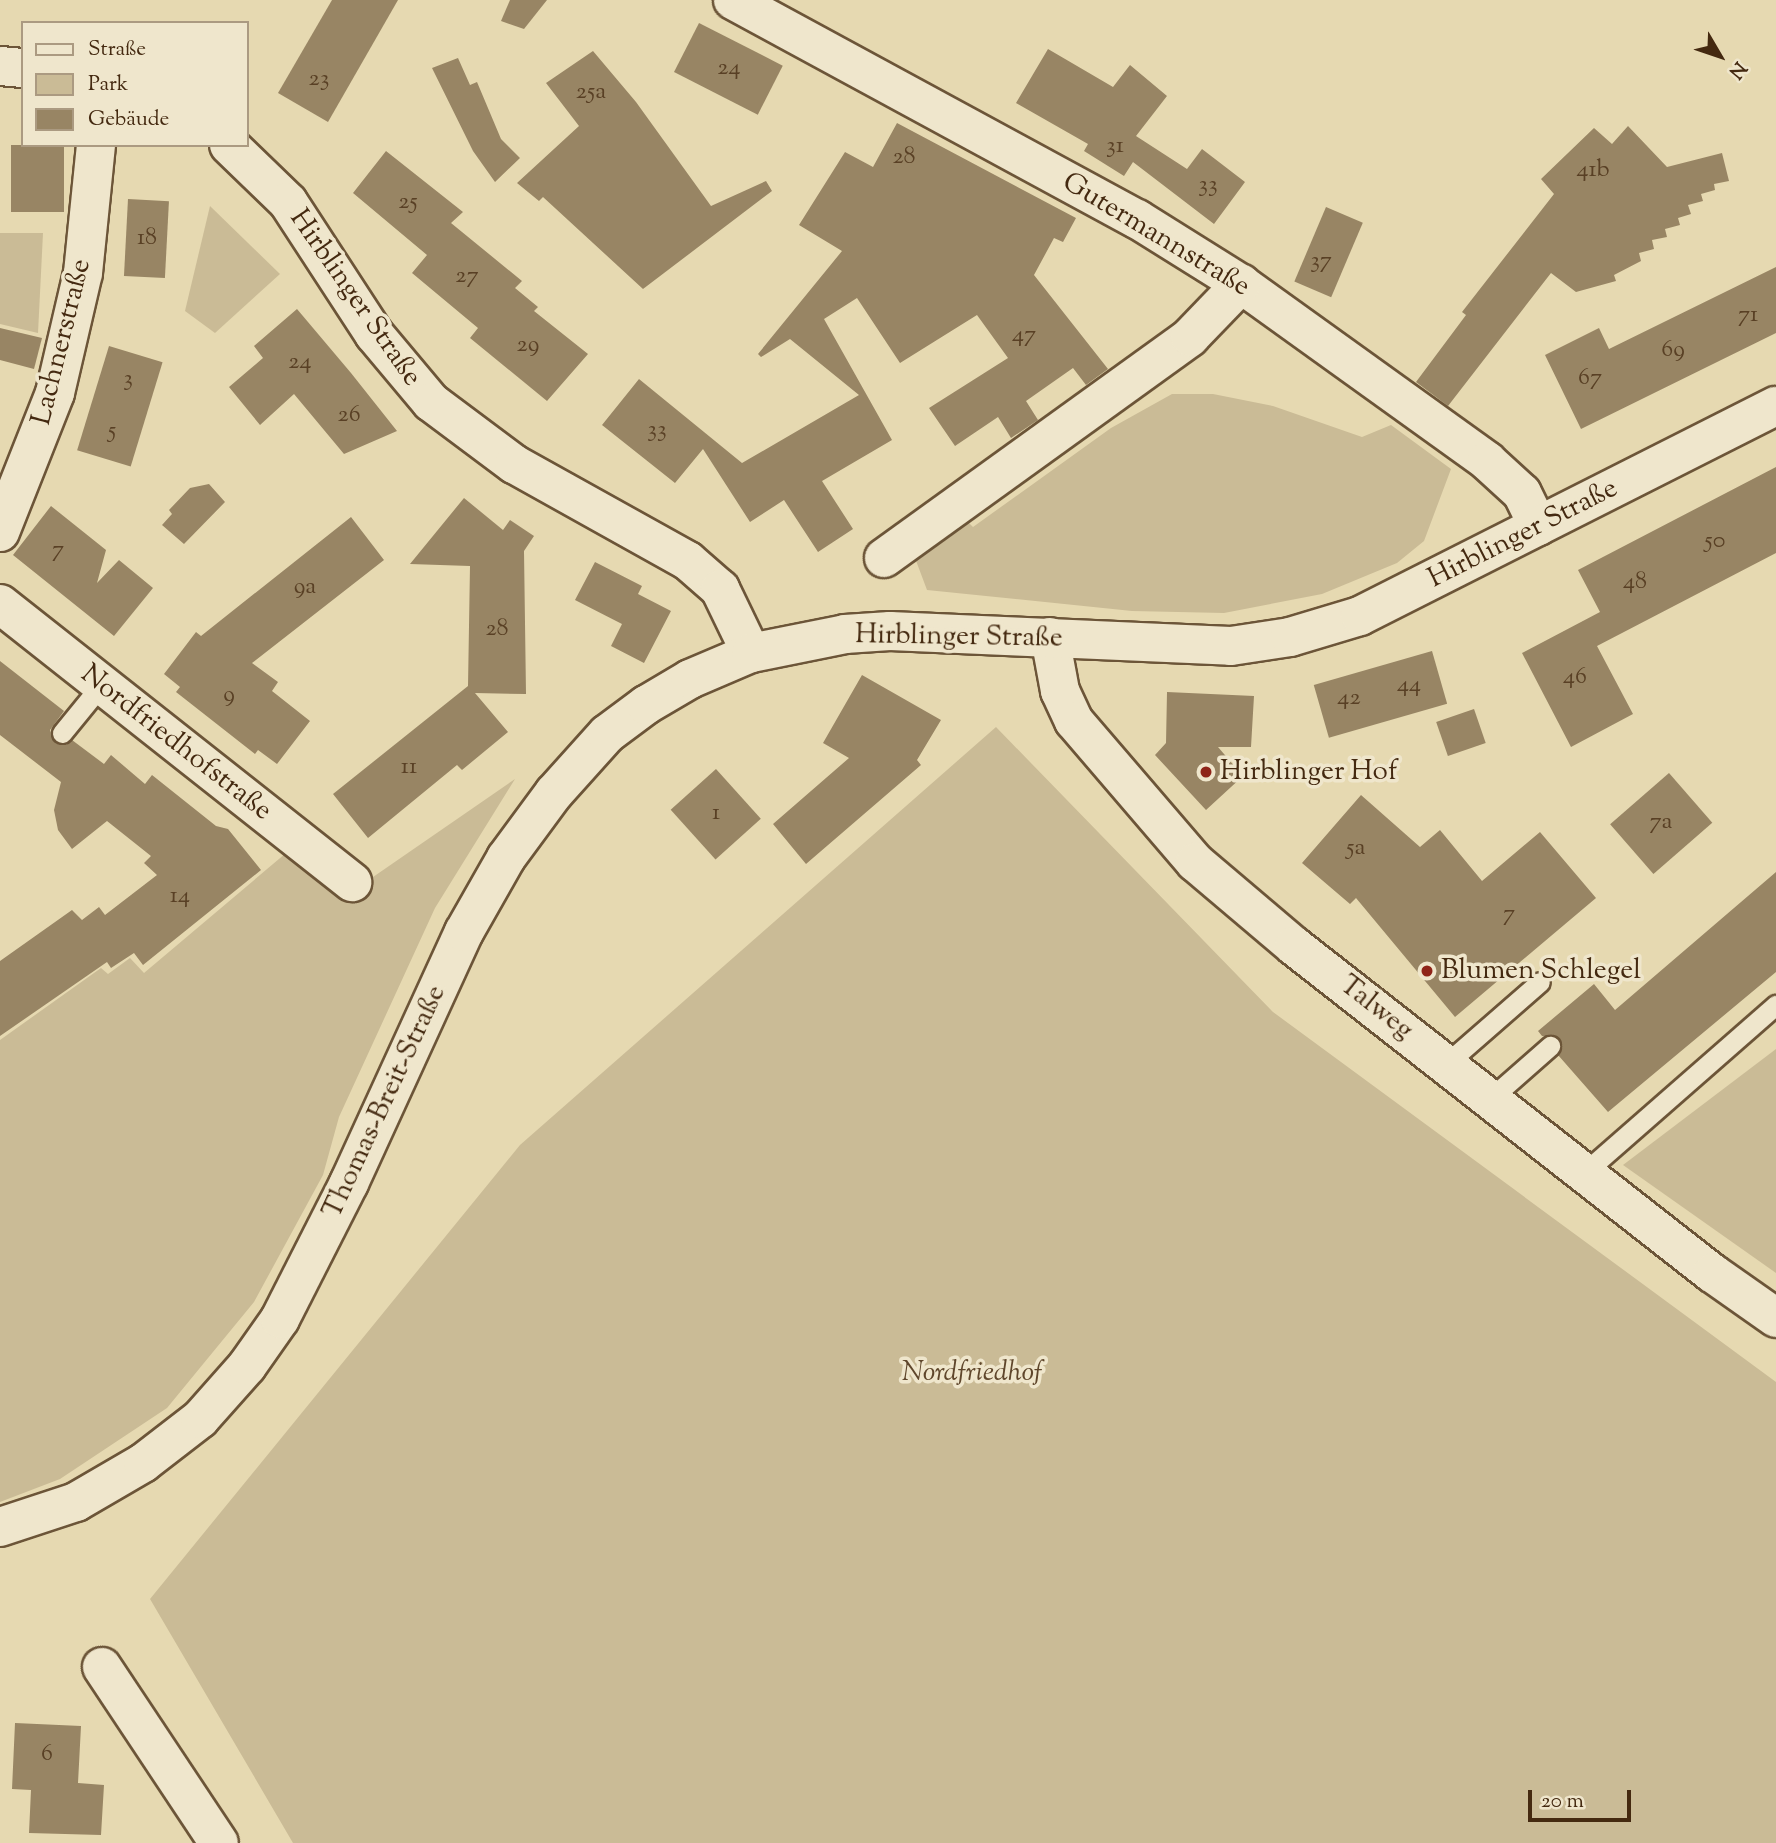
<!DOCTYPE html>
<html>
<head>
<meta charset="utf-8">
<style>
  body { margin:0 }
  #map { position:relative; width:1776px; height:1843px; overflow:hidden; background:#e6d9b1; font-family:"Sorts Mill Goudy",serif }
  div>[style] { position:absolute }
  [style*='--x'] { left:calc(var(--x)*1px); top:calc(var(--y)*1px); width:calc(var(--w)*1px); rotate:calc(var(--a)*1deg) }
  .green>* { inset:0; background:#cabb96 }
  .building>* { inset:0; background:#988564; transform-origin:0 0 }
  .roads { filter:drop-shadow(2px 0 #6c5538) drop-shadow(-2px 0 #6c5538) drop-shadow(0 2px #6c5538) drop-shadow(0 -2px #6c5538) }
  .service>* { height:19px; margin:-9.5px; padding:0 9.5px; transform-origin:9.5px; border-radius:9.5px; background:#efe6cc }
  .minor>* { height:38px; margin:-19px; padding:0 19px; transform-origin:19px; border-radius:19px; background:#efe6cc }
  .secondary>* { height:38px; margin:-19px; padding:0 19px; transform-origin:19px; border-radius:19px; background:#efe6cc }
  .dots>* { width:19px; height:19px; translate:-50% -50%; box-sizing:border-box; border:4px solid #efe6cc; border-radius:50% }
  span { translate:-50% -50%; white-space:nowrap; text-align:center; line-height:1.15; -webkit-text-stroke:7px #efe6cc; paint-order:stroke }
  .number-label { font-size:24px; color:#594025 }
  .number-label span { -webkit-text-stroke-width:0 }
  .street-label { font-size:28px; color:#442910 }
  .poi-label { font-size:28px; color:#442910 }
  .left { translate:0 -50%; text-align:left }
  .park-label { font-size:28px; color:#5f462b; font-style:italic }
  .legend { position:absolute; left:21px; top:21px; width:228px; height:126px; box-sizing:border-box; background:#efe6cc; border:2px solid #ab9a81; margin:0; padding:9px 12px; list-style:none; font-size:21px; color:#442910 }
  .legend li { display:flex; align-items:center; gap:14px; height:35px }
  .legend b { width:35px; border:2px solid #ab9a81 }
  .north { position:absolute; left:1685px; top:21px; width:70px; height:70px; -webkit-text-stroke:5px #efe6cc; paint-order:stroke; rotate:129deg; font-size:19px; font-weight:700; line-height:28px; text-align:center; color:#442910 }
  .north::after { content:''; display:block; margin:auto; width:24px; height:32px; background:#442910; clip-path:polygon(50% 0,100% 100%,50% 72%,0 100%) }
  .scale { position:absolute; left:1528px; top:1790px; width:103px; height:32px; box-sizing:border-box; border:4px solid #442910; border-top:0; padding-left:9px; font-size:21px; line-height:24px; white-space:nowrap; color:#442910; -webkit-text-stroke:5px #efe6cc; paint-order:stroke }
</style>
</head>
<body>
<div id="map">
  <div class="green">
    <div style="clip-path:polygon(210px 206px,280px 274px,215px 333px,185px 311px)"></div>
    <div style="clip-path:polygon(0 233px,43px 233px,38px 333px,0 324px)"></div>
    <div style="clip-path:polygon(1172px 394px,1213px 394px,1273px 406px,1362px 437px,1391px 425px,1451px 469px,1424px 541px,1397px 563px,1322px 594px,1224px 613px,1132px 611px,927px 590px,915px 558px,966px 520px,973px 527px,1111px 428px)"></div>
    <div style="clip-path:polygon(996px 727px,1273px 1012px,1776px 1382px,1776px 1843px,293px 1843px,150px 1599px,520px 1145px)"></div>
    <div style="clip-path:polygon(515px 779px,435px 908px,339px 1117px,323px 1175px,254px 1302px,167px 1408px,60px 1479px,0 1502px,0 1040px,101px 968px,108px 974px,130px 958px,144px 973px,292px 848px,360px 886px)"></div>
    <div style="clip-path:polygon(1776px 1049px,1776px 1273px,1623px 1165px)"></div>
  </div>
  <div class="building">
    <div style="clip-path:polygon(332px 0,398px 0,328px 122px,278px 93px)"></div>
    <div style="clip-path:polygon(510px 0,547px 0,524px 29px,501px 21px)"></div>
    <div style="left:699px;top:23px;width:94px;height:55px;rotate:27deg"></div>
    <div style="clip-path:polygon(1048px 49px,1113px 87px,1130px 65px,1167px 96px,1136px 136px,1187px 169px,1202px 149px,1245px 182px,1214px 224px,1133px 162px,1124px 176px,1084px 151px,1088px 144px,1016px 103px)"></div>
    <div style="clip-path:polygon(593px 51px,636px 102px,711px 206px,766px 181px,772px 191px,643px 289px,543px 197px,539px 201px,517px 183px,579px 126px,546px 83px)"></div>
    <div style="clip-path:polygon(458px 58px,470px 85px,477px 82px,501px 139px,520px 158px,495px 182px,473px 151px,432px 68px)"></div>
    <div style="clip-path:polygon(897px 123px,1076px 218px,1063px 242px,1054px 238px,1034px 275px,1108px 369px,1086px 385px,1073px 368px,1026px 401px,1038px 420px,1011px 438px,998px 417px,955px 446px,929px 408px,1008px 358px,977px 315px,900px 363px,857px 298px,824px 319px,892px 440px,822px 481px,853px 529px,818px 552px,784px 500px,750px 522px,703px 449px,675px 483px,602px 425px,639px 379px,742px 463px,859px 395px,790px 339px,761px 357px,758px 354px,842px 251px,799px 225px,845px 152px,873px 167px)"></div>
    <div style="clip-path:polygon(1628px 126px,1667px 167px,1722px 153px,1729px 181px,1714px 184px,1715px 190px,1701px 194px,1703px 201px,1688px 205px,1691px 214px,1678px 218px,1680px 225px,1665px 229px,1667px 237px,1652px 240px,1654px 249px,1639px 253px,1641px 261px,1614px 275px,1616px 281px,1576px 292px,1551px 273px,1448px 406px,1416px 382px,1466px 315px,1462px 312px,1554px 194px,1541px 179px,1594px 128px,1612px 144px)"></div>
    <div style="left:11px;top:145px;width:53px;height:67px"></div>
    <div style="clip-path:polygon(386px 151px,463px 212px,451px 223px,522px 281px,515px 288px,538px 307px,534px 311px,588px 354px,547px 401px,470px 338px,478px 328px,412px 273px,427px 255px,353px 193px)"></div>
    <div style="left:128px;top:199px;width:41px;height:77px;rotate:3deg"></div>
    <div style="left:1326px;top:207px;width:40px;height:81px;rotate:23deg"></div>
    <div style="clip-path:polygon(1776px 267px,1776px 333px,1581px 429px,1545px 355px,1599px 328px,1609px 349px)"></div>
    <div style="clip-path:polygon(297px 309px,351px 373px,397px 431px,344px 454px,294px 394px,260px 425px,229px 387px,263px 358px,254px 346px)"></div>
    <div style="clip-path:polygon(0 328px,42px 338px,34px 369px,0 360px)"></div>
    <div style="left:109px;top:346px;width:56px;height:109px;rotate:17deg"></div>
    <div style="clip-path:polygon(1776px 467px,1776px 553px,1597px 646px,1633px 714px,1571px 747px,1522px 653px,1600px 612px,1578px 570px)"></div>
    <div style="clip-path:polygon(209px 484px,225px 502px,184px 544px,162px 525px,172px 514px,169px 510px,190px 488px)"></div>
    <div style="clip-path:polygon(464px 498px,503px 530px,510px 520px,534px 536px,524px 551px,526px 694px,475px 693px,508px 732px,462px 770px,457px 765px,368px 838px,333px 794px,468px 686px,470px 566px,410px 564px)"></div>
    <div style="clip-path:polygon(51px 506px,106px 550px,97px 583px,119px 560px,153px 588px,114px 636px,13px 555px)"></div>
    <div style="clip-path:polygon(351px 517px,384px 560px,252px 663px,278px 682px,272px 691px,310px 721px,277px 764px,258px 750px,255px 754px,176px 692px,180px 687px,164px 674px,196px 632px,201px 636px)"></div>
    <div style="clip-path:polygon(595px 562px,642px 586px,638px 594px,671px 611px,644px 663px,611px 646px,622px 624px,575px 600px)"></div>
    <div style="left:1432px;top:651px;width:55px;height:123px;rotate:74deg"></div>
    <div style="clip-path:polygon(0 661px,64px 711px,50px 730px,55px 743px,66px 745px,72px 740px,104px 764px,111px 755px,145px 784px,152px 775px,216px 826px,228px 829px,261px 870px,143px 965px,134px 953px,111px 968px,107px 962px,0 1036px,0 961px,72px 910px,82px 920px,99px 907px,105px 915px,157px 875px,144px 863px,151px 856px,107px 821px,72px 849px,58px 830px,54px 810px,61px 782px,0 735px)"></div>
    <div style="clip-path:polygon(862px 675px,941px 720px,917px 760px,921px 765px,806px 864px,773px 824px,849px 758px,823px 743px)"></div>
    <div style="clip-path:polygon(1167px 692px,1254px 696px,1251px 747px,1218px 747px,1243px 776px,1206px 810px,1155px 755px,1166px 743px)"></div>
    <div style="left:1474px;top:709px;width:36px;height:40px;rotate:71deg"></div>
    <div style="left:716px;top:769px;width:67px;height:61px;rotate:48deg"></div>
    <div style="left:1669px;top:773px;width:66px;height:78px;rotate:49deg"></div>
    <div style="clip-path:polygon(1361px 795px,1420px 847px,1440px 830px,1482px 881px,1540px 832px,1596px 898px,1455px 1017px,1356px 898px,1350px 904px,1302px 863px)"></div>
    <div style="clip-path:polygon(1776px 872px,1776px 972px,1608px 1112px,1558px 1055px,1560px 1038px,1542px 1036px,1538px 1031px,1594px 984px,1615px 1010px)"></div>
    <div style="clip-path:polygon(15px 1723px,81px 1726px,78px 1783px,104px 1785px,101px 1835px,29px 1833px,31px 1790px,12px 1789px)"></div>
  </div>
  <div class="roads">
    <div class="service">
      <div style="--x:62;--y:733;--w:63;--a:-50.8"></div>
      <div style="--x:1447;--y:1063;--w:123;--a:-41.1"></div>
      <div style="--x:1491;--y:1098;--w:79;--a:-41.4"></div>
      <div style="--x:1585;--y:1172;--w:254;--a:-41.2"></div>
    </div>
    <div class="minor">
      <div style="--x:733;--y:0;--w:460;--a:28.5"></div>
      <div style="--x:1137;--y:219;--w:123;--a:32"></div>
      <div style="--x:1241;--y:284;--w:303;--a:35.7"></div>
      <div style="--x:1487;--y:461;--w:47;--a:42.4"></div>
      <div style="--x:1522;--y:493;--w:37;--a:64"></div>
      <div style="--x:0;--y:66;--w:23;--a:5"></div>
      <div style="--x:229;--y:145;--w:82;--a:44"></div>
      <div style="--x:288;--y:202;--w:158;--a:56.9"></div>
      <div style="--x:374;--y:334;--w:89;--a:50"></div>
      <div style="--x:431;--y:402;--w:104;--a:36.8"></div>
      <div style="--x:514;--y:464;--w:199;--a:29.1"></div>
      <div style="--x:688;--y:561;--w:43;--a:41.2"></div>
      <div style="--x:720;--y:589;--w:71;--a:64.2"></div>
      <div style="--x:0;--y:532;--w:149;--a:-68.4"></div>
      <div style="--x:55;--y:393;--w:123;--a:-76.9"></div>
      <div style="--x:83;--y:273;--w:129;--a:-84.2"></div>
      <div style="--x:884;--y:558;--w:377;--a:-35.8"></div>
      <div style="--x:1190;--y:337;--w:74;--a:-46.1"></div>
      <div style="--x:0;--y:604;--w:449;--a:38.3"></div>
      <div style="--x:1050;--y:637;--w:55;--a:79.5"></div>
      <div style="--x:1060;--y:691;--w:33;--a:65"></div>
      <div style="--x:1074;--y:721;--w:186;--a:49.4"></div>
      <div style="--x:1195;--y:862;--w:130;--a:40.3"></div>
      <div style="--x:1294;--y:946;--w:531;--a:38.04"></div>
      <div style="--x:1712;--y:1273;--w:78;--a:35.1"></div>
      <div style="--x:102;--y:1667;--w:211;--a:56.4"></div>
    </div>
    <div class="secondary">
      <div style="--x:0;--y:1527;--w:80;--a:-18.2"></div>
      <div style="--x:76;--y:1502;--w:78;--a:-30.2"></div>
      <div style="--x:143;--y:1463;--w:72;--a:-37.7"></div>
      <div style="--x:200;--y:1419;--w:71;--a:-48.4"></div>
      <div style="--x:247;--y:1366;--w:57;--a:-54.9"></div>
      <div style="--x:280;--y:1319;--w:153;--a:-63.1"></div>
      <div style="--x:349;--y:1183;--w:276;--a:-65.4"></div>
      <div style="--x:464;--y:932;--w:85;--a:-60.4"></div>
      <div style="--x:506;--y:858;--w:81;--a:-53.6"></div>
      <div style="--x:554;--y:793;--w:79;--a:-48.1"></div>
      <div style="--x:607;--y:734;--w:49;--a:-36.6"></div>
      <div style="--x:646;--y:705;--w:51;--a:-30.6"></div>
      <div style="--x:690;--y:679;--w:66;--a:-23.1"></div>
      <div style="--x:751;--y:653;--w:96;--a:-11.4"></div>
      <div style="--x:845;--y:634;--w:45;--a:-3.8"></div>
      <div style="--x:890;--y:631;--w:341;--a:2.5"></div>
      <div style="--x:1231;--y:646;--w:60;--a:-8.7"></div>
      <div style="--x:1290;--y:637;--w:73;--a:-16.7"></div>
      <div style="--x:1360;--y:616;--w:466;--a:-26.8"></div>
    </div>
  </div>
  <div class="dots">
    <div style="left:1206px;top:772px;background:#8f2418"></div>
    <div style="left:1427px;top:971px;background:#8f2418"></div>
  </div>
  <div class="number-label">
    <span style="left:729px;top:69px">24</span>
    <span style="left:319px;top:80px">23</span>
    <span style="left:591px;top:93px">25a</span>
    <span style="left:1115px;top:147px">31</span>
    <span style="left:904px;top:158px">28</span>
    <span style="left:1593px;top:171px">41b</span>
    <span style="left:1208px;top:186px">33</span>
    <span style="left:408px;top:203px">25</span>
    <span style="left:147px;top:239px">18</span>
    <span style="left:1321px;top:262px">37</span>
    <span style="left:467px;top:277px">27</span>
    <span style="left:1748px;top:316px">71</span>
    <span style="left:1024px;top:336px">47</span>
    <span style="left:528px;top:346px">29</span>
    <span style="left:1673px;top:351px">69</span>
    <span style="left:300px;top:363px">24</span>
    <span style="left:1590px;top:379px">67</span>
    <span style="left:128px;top:380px">3</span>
    <span style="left:349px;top:416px">26</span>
    <span style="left:657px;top:431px">33</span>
    <span style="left:112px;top:432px">5</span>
    <span style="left:1715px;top:542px">50</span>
    <span style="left:58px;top:551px">7</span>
    <span style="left:1635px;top:583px">48</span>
    <span style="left:305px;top:588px">9a</span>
    <span style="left:497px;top:630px">28</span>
    <span style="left:1575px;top:678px">46</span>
    <span style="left:1409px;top:686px">44</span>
    <span style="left:229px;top:696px">9</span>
    <span style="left:1349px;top:699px">42</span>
    <span style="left:409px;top:768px">11</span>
    <span style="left:716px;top:814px">1</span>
    <span style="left:1661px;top:823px">7a</span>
    <span style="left:1356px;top:849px">5a</span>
    <span style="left:180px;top:897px">14</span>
    <span style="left:1509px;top:915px">7</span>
    <span style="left:47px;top:1755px">6</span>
  </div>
  <div class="street-label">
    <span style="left:1156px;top:235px;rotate:31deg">Gutermannstraße</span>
    <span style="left:355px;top:298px;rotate:55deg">Hirblinger Straße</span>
    <span style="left:62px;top:342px;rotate:-76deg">Lachnerstraße</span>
    <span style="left:1523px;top:534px;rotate:-27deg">Hirblinger Straße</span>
    <span style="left:959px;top:637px;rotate:1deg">Hirblinger Straße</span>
    <span style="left:176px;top:743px;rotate:38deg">Nordfriedhofstraße</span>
    <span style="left:1376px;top:1008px;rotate:38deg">Talweg</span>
    <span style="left:385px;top:1102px;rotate:-65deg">Thomas-Breit-Straße</span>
  </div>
  <div class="poi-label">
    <span class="left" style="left:1220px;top:772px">Hirblinger Hof</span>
    <span class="left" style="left:1441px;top:971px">Blumen Schlegel</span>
  </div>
  <div class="park-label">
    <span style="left:972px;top:1373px">Nordfriedhof</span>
  </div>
  <ul class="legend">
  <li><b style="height:9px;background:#efe6cc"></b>Straße</li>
  <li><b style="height:19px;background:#cabb96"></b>Park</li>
  <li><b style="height:19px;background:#988564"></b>Gebäude</li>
  </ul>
  <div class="north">N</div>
  <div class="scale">20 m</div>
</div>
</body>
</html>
